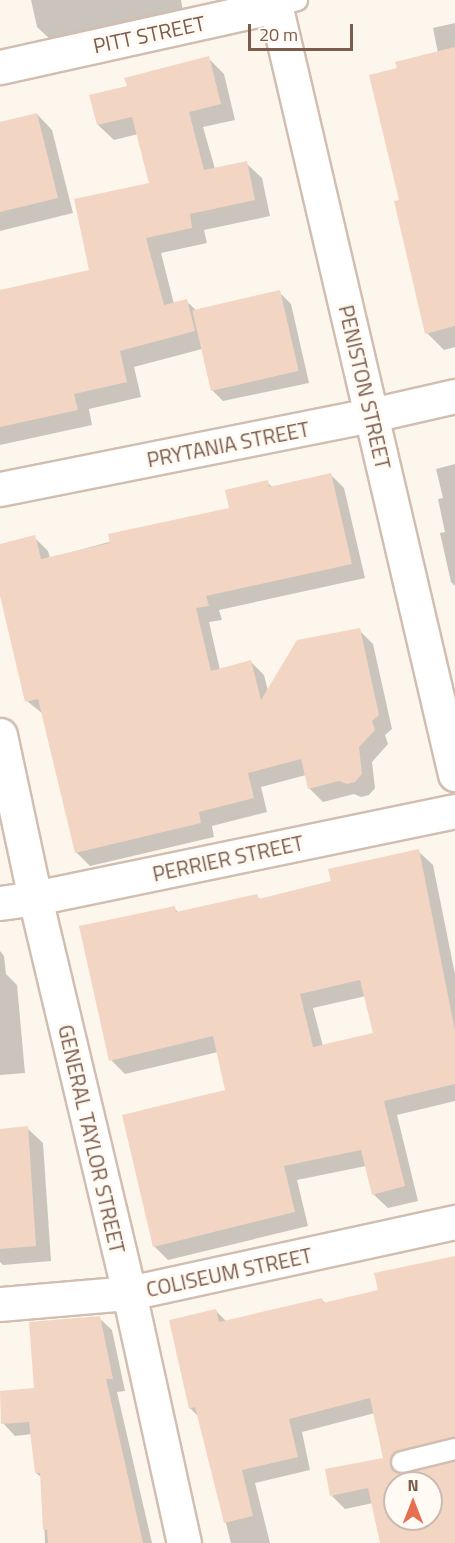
<!DOCTYPE html>
<html>
<head>
<meta charset="utf-8">
<style>
  body { margin:0 }
  #map { position:relative; width:455px; height:1543px; overflow:hidden; background:#fdf6ec; font-family:"Titillium Web",sans-serif }
  div>[style] { position:absolute }
  [style*='--x'] { left:calc(var(--x)*1px); top:calc(var(--y)*1px); width:calc(var(--w)*1px); rotate:calc(var(--a)*1deg) }
  .shadow>* { inset:0; background:#0003 }
  .building>* { inset:0; background:#f3d5c3; transform-origin:0 0 }
  .roads { filter:drop-shadow(2px 0 #d1beb0) drop-shadow(-2px 0 #d1beb0) drop-shadow(0 2px #d1beb0) drop-shadow(0 -2px #d1beb0) }
  .service>* { height:20px; margin:-10px; padding:0 10px; transform-origin:10px; border-radius:10px; background:#fff }
  .minor>* { height:33px; margin:-16.5px; padding:0 16.5px; transform-origin:16.5px; border-radius:16.5px; background:#fff }
  span { translate:-50% -50%; white-space:nowrap; text-align:center; line-height:1.15; -webkit-text-stroke:6px #fffaf3; paint-order:stroke }
  .street-label { font-size:21px; color:#7a5c4d }
  .north { position:absolute; left:383px; top:1471px; width:60px; height:60px; box-sizing:border-box; background:#fffaf3; border:2px solid #cabbb1; border-radius:50%; rotate:0deg; font-size:16px; font-weight:700; line-height:24px; text-align:center; color:#7a5c4d }
  .north::after { content:''; display:block; margin:auto; width:21px; height:27px; background:#e76f51; clip-path:polygon(50% 0,100% 100%,50% 72%,0 100%) }
  .scale { position:absolute; left:248px; top:24px; width:105px; height:27px; box-sizing:border-box; border:3px solid #7a5c4d; border-top:0; padding-left:8px; font-size:18px; line-height:21px; white-space:nowrap; color:#7a5c4d; -webkit-text-stroke:4px #fffaf3; paint-order:stroke }
</style>
</head>
<body>
<div id="map">
  <div class="shadow">
    <div style="clip-path:polygon(31px 0,181px 0,183px 11px,53px 42px,37px 27px)"></div>
    <div style="clip-path:polygon(455px 23px,455px 347px,444px 350px,427px 333px,401px 201px,399px 69px,438px 53px,433px 28px)"></div>
    <div style="clip-path:polygon(208px 58px,224px 74px,235px 120px,203px 127px,215px 169px,246px 163px,262px 178px,270px 216px,204px 230px,207px 243px,161px 253px,174px 304px,186px 301px,197px 311px,279px 292px,291px 304px,309px 383px,223px 401px,211px 389px,202px 349px,134px 367px,141px 397px,89px 409px,92px 425px,0 445px,0 291px,91px 271px,151px 184px,138px 134px,114px 140px,98px 125px,91px 96px,128px 87px)"></div>
    <div style="clip-path:polygon(37px 114px,52px 130px,73px 213px,0 231px,0 123px)"></div>
    <div style="clip-path:polygon(455px 464px,455px 586px,451px 582px,440px 533px,445px 532px,438px 499px,443px 498px,436px 469px)"></div>
    <div style="clip-path:polygon(330px 474px,344px 488px,365px 578px,219px 610px,222px 620px,209px 622px,220px 670px,250px 661px,264px 675px,268px 691px,359px 630px,373px 644px,392px 729px,385px 735px,388px 744px,372px 762px,375px 788px,369px 795px,361px 797px,354px 794px,323px 802px,309px 788px,306px 775px,261px 787px,267px 812px,212px 826px,214px 837px,90px 866px,76px 852px,43px 714px,27px 701px,0 590px,0 545px,34px 537px,48px 551px,50px 558px,231px 509px,267px 482px,273px 488px)"></div>
    <div style="clip-path:polygon(evenodd,418px 851px,433px 865px,455px 974px,455px 1101px,397px 1115px,418px 1201px,388px 1208px,373px 1194px,366px 1166px,297px 1180px,308px 1226px,168px 1260px,154px 1246px,226px 1091px,218px 1052px,125px 1074px,111px 1060px,174px 908px,179px 913px,257px 896px,261px 900px,333px 882px,418px 851px,366px 996px,374px 1034px,323px 1046px,313px 1008px,366px 996px)"></div>
    <div style="clip-path:polygon(0 951px,4px 956px,6px 974px,17px 985px,25px 1073px,0 1075px)"></div>
    <div style="clip-path:polygon(27px 1128px,43px 1143px,51px 1261px,3px 1265px,0 1262px,0 1130px)"></div>
    <div style="clip-path:polygon(evenodd,455px 1257px,455px 1453px,413px 1463px,404px 1472px,404px 1476px,455px 1463px,455px 1543px,392px 1543px,373px 1503px,345px 1509px,332px 1496px,385px 1459px,375px 1413px,302px 1432px,310px 1470px,255px 1483px,270px 1543px,231px 1543px,199px 1417px,190px 1408px,216px 1311px,227px 1322px,322px 1300px,326px 1304px,380px 1291px,455px 1257px,395px 1483px,431px 1483px,431px 1519px,395px 1519px,395px 1483px)"></div>
    <div style="clip-path:polygon(99px 1318px,112px 1330px,125px 1391px,117px 1392px,152px 1543px,45px 1543px,42px 1478px,36px 1473px,32px 1434px,15px 1436px,3px 1423px)"></div>
  </div>
  <div class="building">
    <div style="clip-path:polygon(455px 47px,455px 326px,425px 334px,394px 201px,399px 200px,369px 75px,397px 68px,395px 62px)"></div>
    <div style="clip-path:polygon(209px 56px,221px 104px,189px 112px,204px 170px,247px 161px,255px 200px,190px 214px,192px 228px,146px 238px,164px 305px,187px 299px,195px 331px,120px 351px,127px 382px,74px 394px,78px 410px,0 427px,0 290px,89px 270px,74px 199px,149px 183px,132px 117px,97px 125px,89px 95px,127px 86px,124px 78px)"></div>
    <div style="clip-path:polygon(37px 113px,58px 198px,0 212px,0 122px)"></div>
    <div style="left:280px;top:290px;width:83px;height:90px;rotate:77deg"></div>
    <div style="clip-path:polygon(331px 473px,352px 564px,206px 596px,209px 606px,196px 608px,211px 671px,251px 660px,261px 700px,297px 640px,360px 628px,379px 715px,372px 721px,375px 730px,359px 747px,362px 774px,355px 782px,347px 784px,339px 781px,308px 789px,301px 759px,248px 773px,254px 798px,199px 812px,201px 823px,75px 853px,38px 699px,25px 702px,0 596px,0 544px,35px 535px,41px 559px,110px 543px,108px 534px,229px 508px,225px 490px,268px 480px,269px 487px)"></div>
    <div style="clip-path:polygon(evenodd,419px 849px,455px 1031px,455px 1084px,384px 1101px,405px 1186px,372px 1195px,361px 1150px,284px 1166px,295px 1212px,153px 1247px,122px 1115px,225px 1090px,213px 1036px,109px 1061px,79px 926px,175px 906px,176px 912px,257px 894px,259px 899px,331px 881px,328px 869px,419px 849px,360px 980px,373px 1033px,313px 1047px,300px 994px,360px 980px)"></div>
    <div style="clip-path:polygon(28px 1126px,36px 1246px,0 1249px,0 1129px)"></div>
    <div style="clip-path:polygon(evenodd,455px 1256px,455px 1437px,399px 1451px,391px 1458px,390px 1464px,394px 1471px,404px 1474px,455px 1461px,455px 1543px,380px 1543px,368px 1488px,330px 1496px,325px 1469px,383px 1458px,370px 1398px,289px 1419px,298px 1457px,242px 1470px,253px 1516px,224px 1523px,195px 1407px,189px 1409px,169px 1320px,216px 1309px,219px 1322px,322px 1298px,323px 1303px,378px 1290px,374px 1273px,455px 1256px,395px 1483px,431px 1483px,431px 1519px,395px 1519px,395px 1483px)"></div>
    <div style="clip-path:polygon(100px 1316px,113px 1379px,106px 1379px,143px 1543px,48px 1543px,47px 1529px,43px 1530px,40px 1473px,35px 1473px,29px 1422px,1px 1424px,0 1391px,34px 1388px,29px 1322px)"></div>
  </div>
  <div class="roads">
    <div class="service">
      <div style="--x:275;--y:6;--w:23;--a:-15"></div>
      <div style="--x:402;--y:1462;--w:55;--a:-13.8"></div>
    </div>
    <div class="minor">
      <div style="--x:274;--y:0;--w:795;--a:76.84"></div>
      <div style="--x:0;--y:67;--w:282;--a:-12.5"></div>
      <div style="--x:0;--y:489;--w:379;--a:-11.3"></div>
      <div style="--x:372;--y:415;--w:85;--a:-12.9"></div>
      <div style="--x:0;--y:735;--w:167;--a:77.9"></div>
      <div style="--x:35;--y:898;--w:406;--a:76.6"></div>
      <div style="--x:129;--y:1293;--w:256;--a:77.6"></div>
      <div style="--x:0;--y:903;--w:35;--a:-8"></div>
      <div style="--x:35;--y:898;--w:429;--a:-11.7"></div>
      <div style="--x:0;--y:1304;--w:129;--a:-4.9"></div>
      <div style="--x:129;--y:1293;--w:334;--a:-12.3"></div>
    </div>
  </div>
  <div class="street-label">
    <span style="left:149px;top:34px;rotate:-12deg">PITT STREET</span>
    <span style="left:365px;top:387px;rotate:77deg">PENISTON STREET</span>
    <span style="left:228px;top:444px;rotate:-11deg">PRYTANIA STREET</span>
    <span style="left:228px;top:858px;rotate:-12deg">PERRIER STREET</span>
    <span style="left:92px;top:1139px;rotate:77deg">GENERAL TAYLOR STREET</span>
    <span style="left:229px;top:1272px;rotate:-12deg">COLISEUM STREET</span>
  </div>
  <div class="north">N</div>
  <div class="scale">20 m</div>
</div>
</body>
</html>
